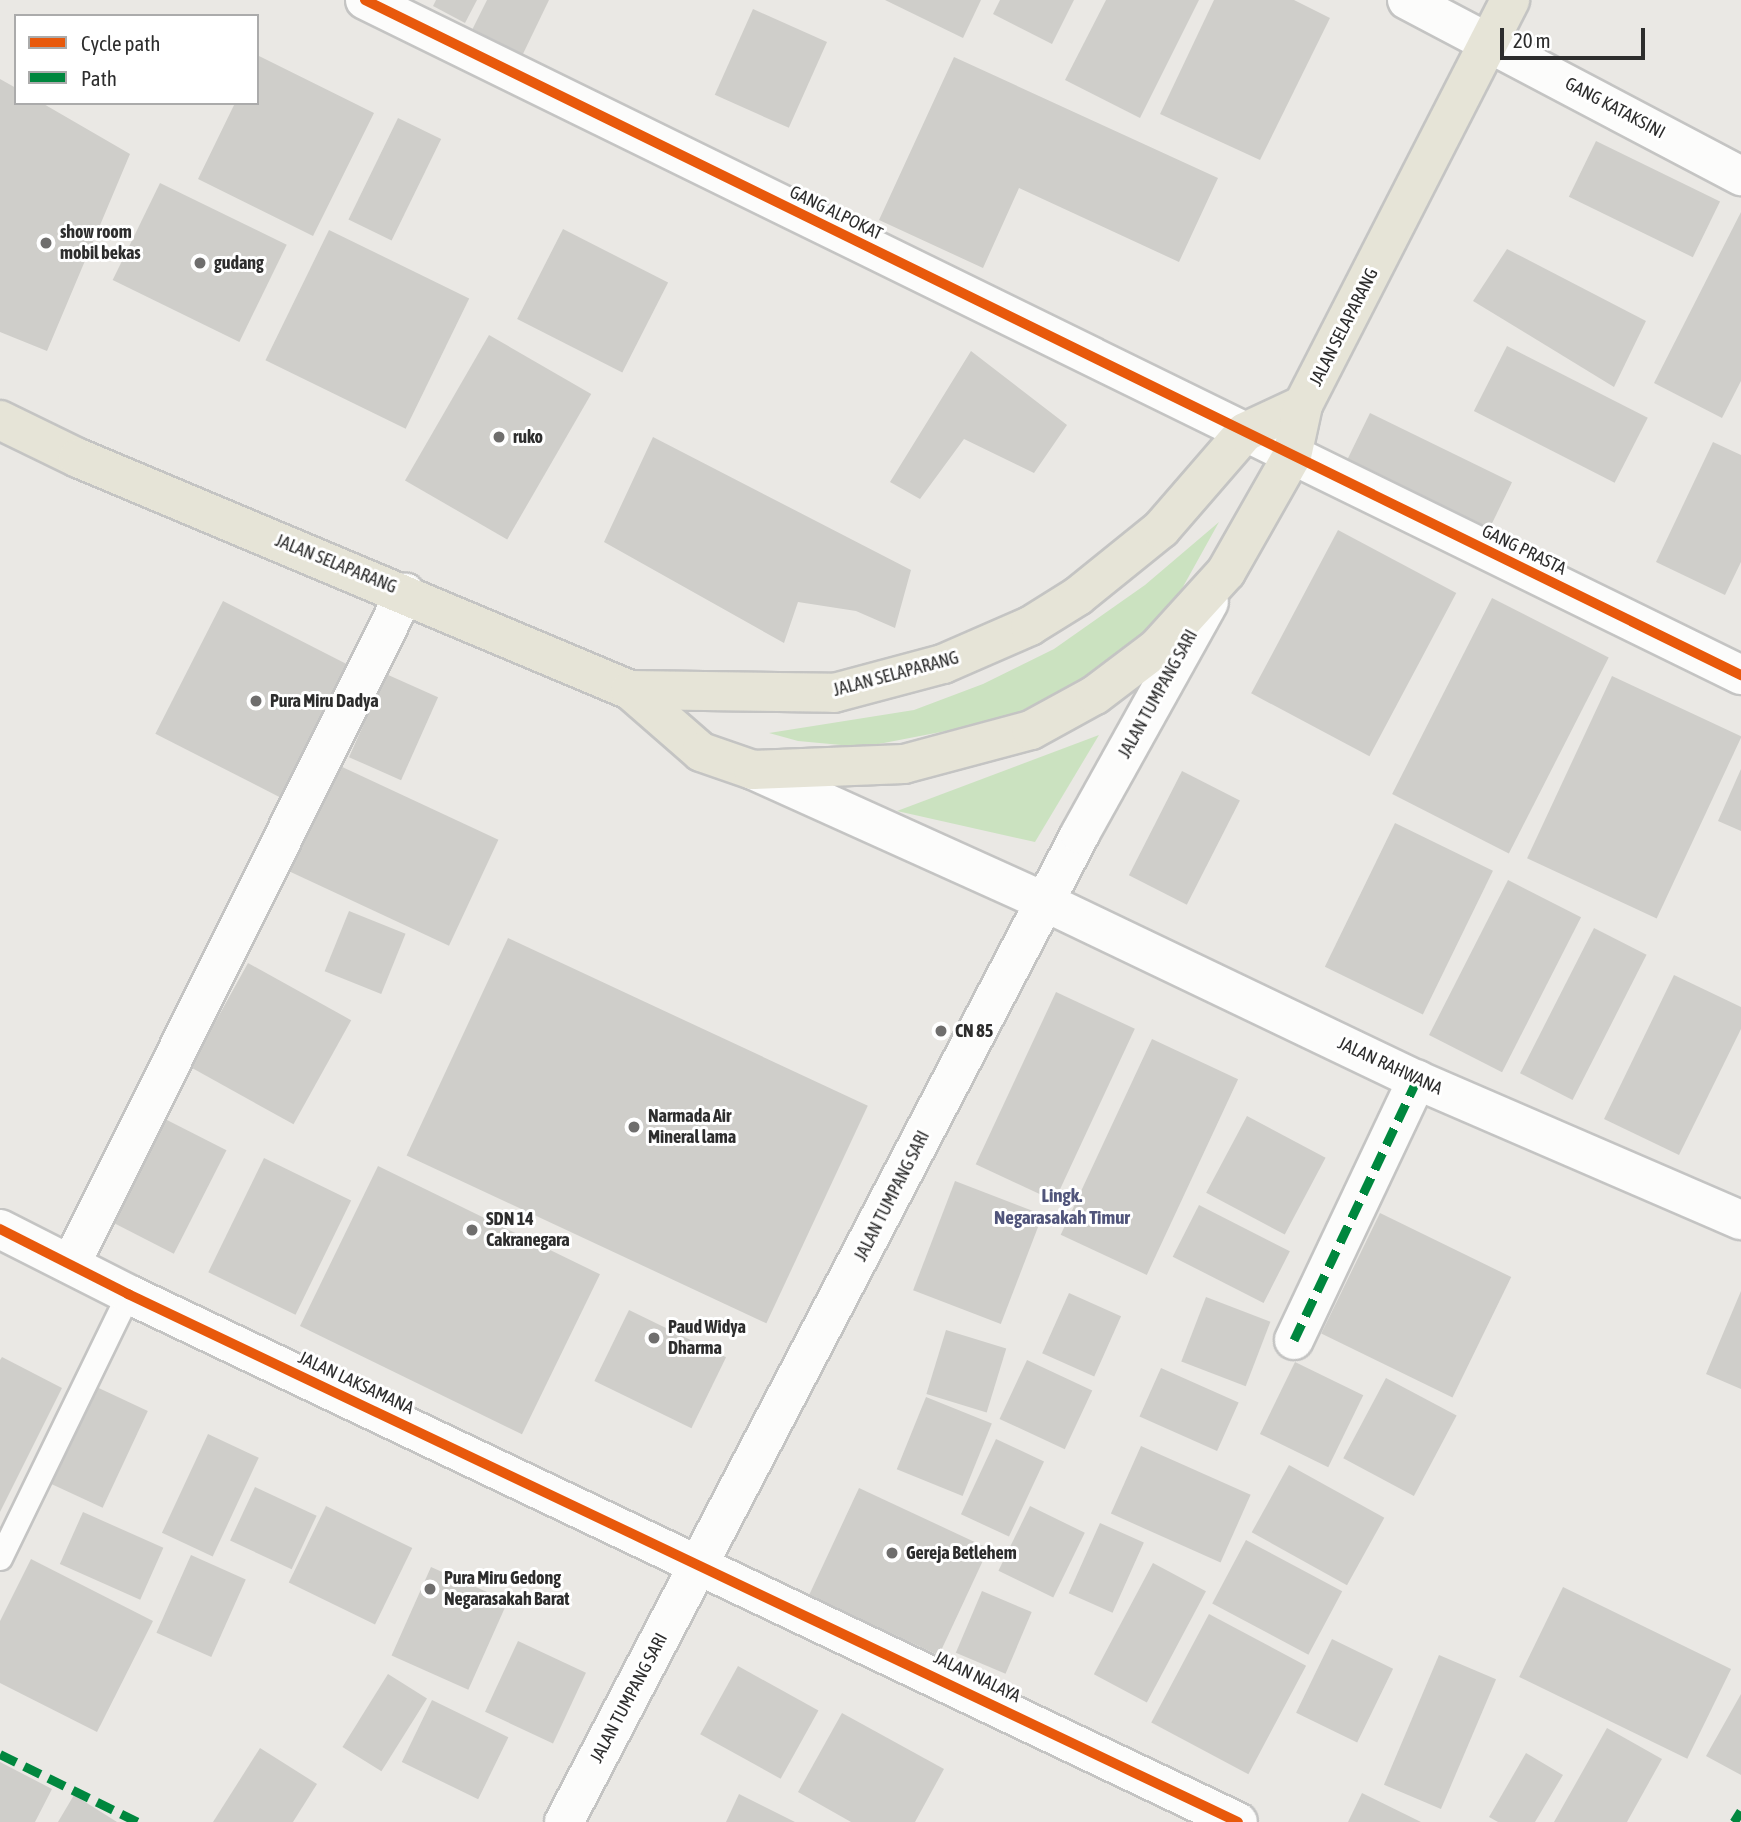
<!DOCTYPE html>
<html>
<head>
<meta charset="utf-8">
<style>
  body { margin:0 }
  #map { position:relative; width:1741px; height:1822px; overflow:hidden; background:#eae8e4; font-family:"Asap Condensed",sans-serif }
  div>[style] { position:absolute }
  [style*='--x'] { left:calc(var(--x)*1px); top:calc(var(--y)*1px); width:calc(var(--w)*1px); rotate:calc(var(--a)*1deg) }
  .green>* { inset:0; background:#cbe2c0 }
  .building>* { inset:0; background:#cfceca; transform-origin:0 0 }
  .roads { filter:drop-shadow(2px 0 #c4c4c3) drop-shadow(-2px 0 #c4c4c3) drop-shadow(0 2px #c4c4c3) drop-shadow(0 -2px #c4c4c3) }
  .lane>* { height:23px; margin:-11.5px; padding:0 11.5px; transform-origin:11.5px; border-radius:11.5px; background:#fcfcfb }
  .street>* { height:38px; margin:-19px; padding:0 19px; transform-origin:19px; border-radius:19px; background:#fcfcfb }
  .secondary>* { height:38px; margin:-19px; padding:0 19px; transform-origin:19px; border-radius:19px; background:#fcfcfb }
  .primary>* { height:38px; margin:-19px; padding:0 19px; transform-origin:19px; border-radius:19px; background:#e6e4d7 }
  .quiet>* { height:9px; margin-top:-4.5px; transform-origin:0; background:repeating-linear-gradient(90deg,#00873e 0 18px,transparent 0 27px) }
  .cycleway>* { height:10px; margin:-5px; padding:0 5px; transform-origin:5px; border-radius:5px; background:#e8590c }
  .dots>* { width:19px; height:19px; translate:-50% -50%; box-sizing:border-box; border:4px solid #fff; border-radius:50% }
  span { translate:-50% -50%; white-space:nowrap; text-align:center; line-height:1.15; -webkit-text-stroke:6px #fff; paint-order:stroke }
  .street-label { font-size:18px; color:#2d2d2d }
  .poi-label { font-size:18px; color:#2d2d2d; font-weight:700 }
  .left { translate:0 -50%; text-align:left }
  .neighbourhood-label { font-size:19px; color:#51557b; font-weight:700 }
  .legend { position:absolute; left:14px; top:14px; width:245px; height:91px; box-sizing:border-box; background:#fff; border:2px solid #ababab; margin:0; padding:9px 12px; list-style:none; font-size:21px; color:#2d2d2d }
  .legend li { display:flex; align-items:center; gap:14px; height:35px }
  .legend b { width:35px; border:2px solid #ababab }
  .scale { position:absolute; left:1500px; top:28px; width:145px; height:32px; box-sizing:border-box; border:4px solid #2d2d2d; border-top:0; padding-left:9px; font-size:21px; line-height:24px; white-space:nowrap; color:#2d2d2d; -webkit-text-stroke:5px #fff; paint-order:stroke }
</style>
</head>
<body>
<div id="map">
  <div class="green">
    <div style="clip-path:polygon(1219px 522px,1174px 603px,1130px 645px,1070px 686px,1003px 720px,863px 747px,798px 741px,769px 733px,914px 710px,983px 684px,1054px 649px,1145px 585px)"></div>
    <div style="clip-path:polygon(1099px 735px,1035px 842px,897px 811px)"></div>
  </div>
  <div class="building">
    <div style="clip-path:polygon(436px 0,477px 0,465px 23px,433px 6px)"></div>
    <div style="clip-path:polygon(487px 0,549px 0,521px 58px,470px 34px)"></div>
    <div style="clip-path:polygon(885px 0,981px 0,963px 38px)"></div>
    <div style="clip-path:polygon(1000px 0,1074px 0,1052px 44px,993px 14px)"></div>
    <div style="clip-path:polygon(1106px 0,1199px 0,1140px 118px,1065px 80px)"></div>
    <div style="clip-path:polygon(1214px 0,1294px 0,1330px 18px,1260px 160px,1160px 114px)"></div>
    <div style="left:753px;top:9px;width:81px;height:94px;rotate:24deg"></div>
    <div style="clip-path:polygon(259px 56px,374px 113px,313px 236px,198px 179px,235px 103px,257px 103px)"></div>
    <div style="clip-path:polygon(954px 57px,1218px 178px,1179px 262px,1019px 188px,983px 268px,879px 220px)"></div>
    <div style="clip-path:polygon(0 79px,16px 88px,16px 103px,42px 103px,130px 154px,47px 351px,0 332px)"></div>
    <div style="left:398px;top:118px;width:48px;height:113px;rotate:26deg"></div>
    <div style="left:1596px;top:141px;width:138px;height:62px;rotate:26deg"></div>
    <div style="left:160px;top:183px;width:141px;height:108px;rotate:26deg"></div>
    <div style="clip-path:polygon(1741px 212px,1741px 381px,1722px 418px,1654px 383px)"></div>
    <div style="left:563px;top:229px;width:118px;height:101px;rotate:27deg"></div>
    <div style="left:329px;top:230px;width:156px;height:145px;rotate:26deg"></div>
    <div style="clip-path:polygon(1507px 249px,1646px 321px,1614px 387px,1473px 301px)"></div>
    <div style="left:489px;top:335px;width:118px;height:168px;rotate:30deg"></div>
    <div style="left:1507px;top:346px;width:158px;height:73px;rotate:27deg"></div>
    <div style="clip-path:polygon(971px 351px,1067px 425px,1034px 473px,964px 439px,920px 499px,890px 482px)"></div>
    <div style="left:1370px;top:413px;width:158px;height:55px;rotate:26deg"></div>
    <div style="clip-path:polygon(653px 437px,911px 570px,895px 628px,856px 611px,798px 602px,784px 643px,604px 542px)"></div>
    <div style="clip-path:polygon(1713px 442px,1741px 455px,1741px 562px,1725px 595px,1656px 562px)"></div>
    <div style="left:1338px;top:530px;width:134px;height:185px;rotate:28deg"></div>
    <div style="left:1492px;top:598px;width:131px;height:220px;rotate:27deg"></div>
    <div style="left:223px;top:601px;width:143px;height:149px;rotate:27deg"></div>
    <div style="left:386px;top:674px;width:57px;height:91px;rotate:24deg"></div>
    <div style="left:1612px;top:676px;width:143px;height:201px;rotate:25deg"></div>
    <div style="left:338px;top:765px;width:177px;height:117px;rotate:25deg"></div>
    <div style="clip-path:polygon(1741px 769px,1741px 831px,1718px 821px)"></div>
    <div style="left:1182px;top:771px;width:65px;height:117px;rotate:27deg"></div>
    <div style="left:1395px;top:823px;width:109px;height:160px;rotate:26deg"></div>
    <div style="left:1508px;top:880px;width:82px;height:174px;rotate:27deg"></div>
    <div style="left:349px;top:911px;width:61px;height:65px;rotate:22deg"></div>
    <div style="left:1594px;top:928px;width:59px;height:163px;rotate:27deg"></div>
    <div style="left:508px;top:938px;width:397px;height:240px;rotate:25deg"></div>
    <div style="left:248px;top:963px;width:118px;height:119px;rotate:29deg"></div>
    <div style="clip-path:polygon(1674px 975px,1741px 1007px,1741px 1029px,1679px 1155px,1604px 1119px)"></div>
    <div style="left:1056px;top:992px;width:87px;height:190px;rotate:25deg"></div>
    <div style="left:1152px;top:1039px;width:95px;height:216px;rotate:25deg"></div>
    <div style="left:1247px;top:1116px;width:89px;height:87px;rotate:28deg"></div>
    <div style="left:165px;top:1119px;width:69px;height:116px;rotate:27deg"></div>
    <div style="left:264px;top:1158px;width:97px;height:127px;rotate:26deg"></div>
    <div style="left:378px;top:1166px;width:247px;height:178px;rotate:26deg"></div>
    <div style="left:955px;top:1181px;width:94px;height:117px;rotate:21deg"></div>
    <div style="left:1199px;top:1205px;width:102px;height:58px;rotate:27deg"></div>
    <div style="left:1380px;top:1213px;width:146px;height:134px;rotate:26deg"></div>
    <div style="clip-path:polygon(1741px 1291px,1741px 1389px,1706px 1374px)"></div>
    <div style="left:1069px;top:1293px;width:57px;height:66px;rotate:24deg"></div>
    <div style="left:1206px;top:1297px;width:69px;height:69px;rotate:21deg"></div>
    <div style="left:629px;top:1310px;width:108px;height:79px;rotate:26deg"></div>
    <div style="left:946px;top:1330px;width:63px;height:67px;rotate:17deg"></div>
    <div style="clip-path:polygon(2px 1357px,62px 1388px,0 1512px,0 1360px)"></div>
    <div style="left:1027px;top:1360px;width:72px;height:65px;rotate:25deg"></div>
    <div style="left:1295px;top:1362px;width:76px;height:80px;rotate:26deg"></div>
    <div style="left:1161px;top:1368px;width:85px;height:53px;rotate:24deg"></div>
    <div style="left:1386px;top:1378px;width:80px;height:91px;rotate:28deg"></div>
    <div style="left:88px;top:1383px;width:66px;height:107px;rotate:25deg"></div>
    <div style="left:926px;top:1397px;width:71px;height:78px;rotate:22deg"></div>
    <div style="left:208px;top:1434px;width:56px;height:109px;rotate:25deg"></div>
    <div style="left:996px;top:1439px;width:53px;height:83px;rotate:25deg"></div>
    <div style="left:1141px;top:1446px;width:120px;height:74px;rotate:24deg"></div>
    <div style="left:1289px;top:1465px;width:109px;height:77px;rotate:29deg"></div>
    <div style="left:255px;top:1487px;width:68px;height:59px;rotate:25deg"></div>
    <div style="left:859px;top:1488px;width:143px;height:118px;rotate:25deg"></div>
    <div style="left:326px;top:1506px;width:96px;height:85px;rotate:26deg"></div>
    <div style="left:1030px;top:1506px;width:61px;height:72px;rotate:26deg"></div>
    <div style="left:83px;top:1512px;width:88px;height:57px;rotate:24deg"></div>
    <div style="left:1100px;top:1523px;width:48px;height:77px;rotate:24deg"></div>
    <div style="left:1246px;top:1540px;width:109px;height:72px;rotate:28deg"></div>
    <div style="left:191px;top:1555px;width:60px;height:85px;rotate:24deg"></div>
    <div style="clip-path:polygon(31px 1559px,153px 1621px,97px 1732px,0 1683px,0 1621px)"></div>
    <div style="left:1153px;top:1563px;width:60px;height:126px;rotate:28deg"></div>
    <div style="left:431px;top:1567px;width:84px;height:97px;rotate:24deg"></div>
    <div style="left:1563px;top:1587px;width:187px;height:100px;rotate:26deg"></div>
    <div style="left:982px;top:1591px;width:54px;height:67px;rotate:23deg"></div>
    <div style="left:1209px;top:1614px;width:110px;height:123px;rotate:28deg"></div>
    <div style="left:1332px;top:1639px;width:68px;height:82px;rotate:26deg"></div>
    <div style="left:518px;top:1641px;width:75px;height:78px;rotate:25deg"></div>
    <div style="left:1439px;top:1655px;width:62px;height:141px;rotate:23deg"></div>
    <div style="left:738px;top:1666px;width:92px;height:78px;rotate:29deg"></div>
    <div style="left:388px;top:1674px;width:46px;height:86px;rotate:32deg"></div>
    <div style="clip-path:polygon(1741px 1694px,1741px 1775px,1706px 1756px)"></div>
    <div style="left:432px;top:1700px;width:85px;height:69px;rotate:26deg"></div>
    <div style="clip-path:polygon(842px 1713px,944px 1769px,915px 1822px,851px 1822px,798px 1792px)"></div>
    <div style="clip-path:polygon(1607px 1728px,1662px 1759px,1627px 1822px,1554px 1822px)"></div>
    <div style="clip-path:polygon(260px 1748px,317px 1784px,293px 1822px,213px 1822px)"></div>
    <div style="clip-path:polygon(1526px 1753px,1563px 1775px,1535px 1822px,1498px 1822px,1489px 1817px)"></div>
    <div style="clip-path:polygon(0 1762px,52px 1789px,35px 1822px,0 1822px)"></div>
    <div style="clip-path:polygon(1362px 1793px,1421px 1822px,1348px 1822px)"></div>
    <div style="clip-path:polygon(739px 1794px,795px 1822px,726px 1822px)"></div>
    <div style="clip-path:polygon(74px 1795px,117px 1822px,58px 1822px)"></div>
  </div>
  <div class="roads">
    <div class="lane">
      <div style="--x:0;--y:1558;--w:293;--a:-64.1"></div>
    </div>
    <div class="street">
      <div style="--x:365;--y:0;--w:1533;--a:26.13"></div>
      <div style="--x:1407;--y:0;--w:378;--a:27.8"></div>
      <div style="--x:0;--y:1229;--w:144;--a:26.9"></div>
      <div style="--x:128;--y:1294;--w:1229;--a:25.44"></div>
      <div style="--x:71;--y:1264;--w:750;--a:-63.54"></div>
      <div style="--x:1294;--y:1340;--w:288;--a:-64.7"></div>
    </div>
    <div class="secondary">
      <div style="--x:753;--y:770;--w:320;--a:24.3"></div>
      <div style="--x:1045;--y:902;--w:412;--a:25.6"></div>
      <div style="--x:1417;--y:1080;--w:353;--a:23.4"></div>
      <div style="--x:564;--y:1822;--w:1115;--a:-62.42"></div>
      <div style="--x:1080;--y:834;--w:265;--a:-60.9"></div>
    </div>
    <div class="primary">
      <div style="--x:0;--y:420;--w:87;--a:26"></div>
      <div style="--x:78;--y:458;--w:599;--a:22.8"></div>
      <div style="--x:630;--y:690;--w:204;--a:0.8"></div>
      <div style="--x:834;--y:693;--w:113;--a:-14.9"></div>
      <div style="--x:943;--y:664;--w:95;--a:-23.6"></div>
      <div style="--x:1030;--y:626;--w:57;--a:-32"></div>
      <div style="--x:1078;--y:596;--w:107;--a:-38.9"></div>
      <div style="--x:1161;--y:529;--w:128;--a:-49.1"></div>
      <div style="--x:1245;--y:432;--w:64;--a:-25"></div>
      <div style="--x:1303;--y:405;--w:455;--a:-62.9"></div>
      <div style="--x:630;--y:690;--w:94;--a:41.1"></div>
      <div style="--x:701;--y:752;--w:55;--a:19.1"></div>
      <div style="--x:753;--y:770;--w:151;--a:-2.3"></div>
      <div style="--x:904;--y:764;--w:131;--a:-15"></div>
      <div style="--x:1031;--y:730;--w:73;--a:-28.7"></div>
      <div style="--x:1095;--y:695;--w:78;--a:-37.2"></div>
      <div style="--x:1157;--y:648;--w:103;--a:-47.8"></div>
      <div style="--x:1226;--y:572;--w:133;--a:-60.4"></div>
      <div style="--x:1292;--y:456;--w:52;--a:-77.8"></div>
    </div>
  </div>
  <div class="quiet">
    <div style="--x:1294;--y:1340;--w:288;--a:-64.7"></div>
    <div style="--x:0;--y:1754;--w:154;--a:26.2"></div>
    <div style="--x:1734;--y:1822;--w:13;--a:-58"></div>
  </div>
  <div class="cycleway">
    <div style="--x:365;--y:0;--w:1533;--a:26.13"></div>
    <div style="--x:0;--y:1229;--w:144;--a:26.9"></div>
    <div style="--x:128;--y:1294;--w:1229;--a:25.44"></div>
  </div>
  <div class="dots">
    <div style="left:46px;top:243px;background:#6f6e6d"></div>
    <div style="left:200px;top:263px;background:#6f6e6d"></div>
    <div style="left:499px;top:437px;background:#6f6e6d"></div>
    <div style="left:256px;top:701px;background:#6f6e6d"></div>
    <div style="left:941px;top:1031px;background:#6f6e6d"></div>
    <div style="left:634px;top:1127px;background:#6f6e6d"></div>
    <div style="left:472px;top:1230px;background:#6f6e6d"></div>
    <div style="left:654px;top:1338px;background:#6f6e6d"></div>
    <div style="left:892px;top:1553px;background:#6f6e6d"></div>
    <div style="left:430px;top:1589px;background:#6f6e6d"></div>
  </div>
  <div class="street-label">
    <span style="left:1615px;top:108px;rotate:28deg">GANG KATAKSINI</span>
    <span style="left:836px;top:213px;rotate:26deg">GANG ALPOKAT</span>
    <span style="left:1344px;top:327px;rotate:-63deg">JALAN SELAPARANG</span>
    <span style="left:1524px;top:550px;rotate:26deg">GANG PRASTA</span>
    <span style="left:336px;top:564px;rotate:22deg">JALAN SELAPARANG</span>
    <span style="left:896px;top:674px;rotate:-15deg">JALAN SELAPARANG</span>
    <span style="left:1158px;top:694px;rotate:-61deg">JALAN TUMPANG SARI</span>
    <span style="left:1390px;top:1066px;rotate:25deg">JALAN RAHWANA</span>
    <span style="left:892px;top:1196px;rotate:-63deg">JALAN TUMPANG SARI</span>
    <span style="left:356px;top:1383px;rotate:25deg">JALAN LAKSAMANA</span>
    <span style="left:977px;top:1677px;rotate:26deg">JALAN NALAYA</span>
    <span style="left:629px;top:1698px;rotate:-62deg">JALAN TUMPANG SARI</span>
  </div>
  <div class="poi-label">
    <span class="left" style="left:60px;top:243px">show room<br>mobil bekas</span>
    <span class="left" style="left:214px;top:263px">gudang</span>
    <span class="left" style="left:513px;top:437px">ruko</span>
    <span class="left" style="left:270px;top:701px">Pura Miru Dadya</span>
    <span class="left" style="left:955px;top:1031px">CN 85</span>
    <span class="left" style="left:648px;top:1127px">Narmada Air<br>Mineral lama</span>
    <span class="left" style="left:486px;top:1230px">SDN 14<br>Cakranegara</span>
    <span class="left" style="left:668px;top:1338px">Paud Widya<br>Dharma</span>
    <span class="left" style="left:906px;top:1553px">Gereja Betlehem</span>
    <span class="left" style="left:444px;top:1589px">Pura Miru Gedong<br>Negarasakah Barat</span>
  </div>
  <div class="neighbourhood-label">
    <span style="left:1062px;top:1207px">Lingk.<br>Negarasakah Timur</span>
  </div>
  <ul class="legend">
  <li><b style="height:9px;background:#e8590c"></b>Cycle path</li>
  <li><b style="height:9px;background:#00873e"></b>Path</li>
  </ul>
  <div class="scale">20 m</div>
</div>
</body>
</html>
